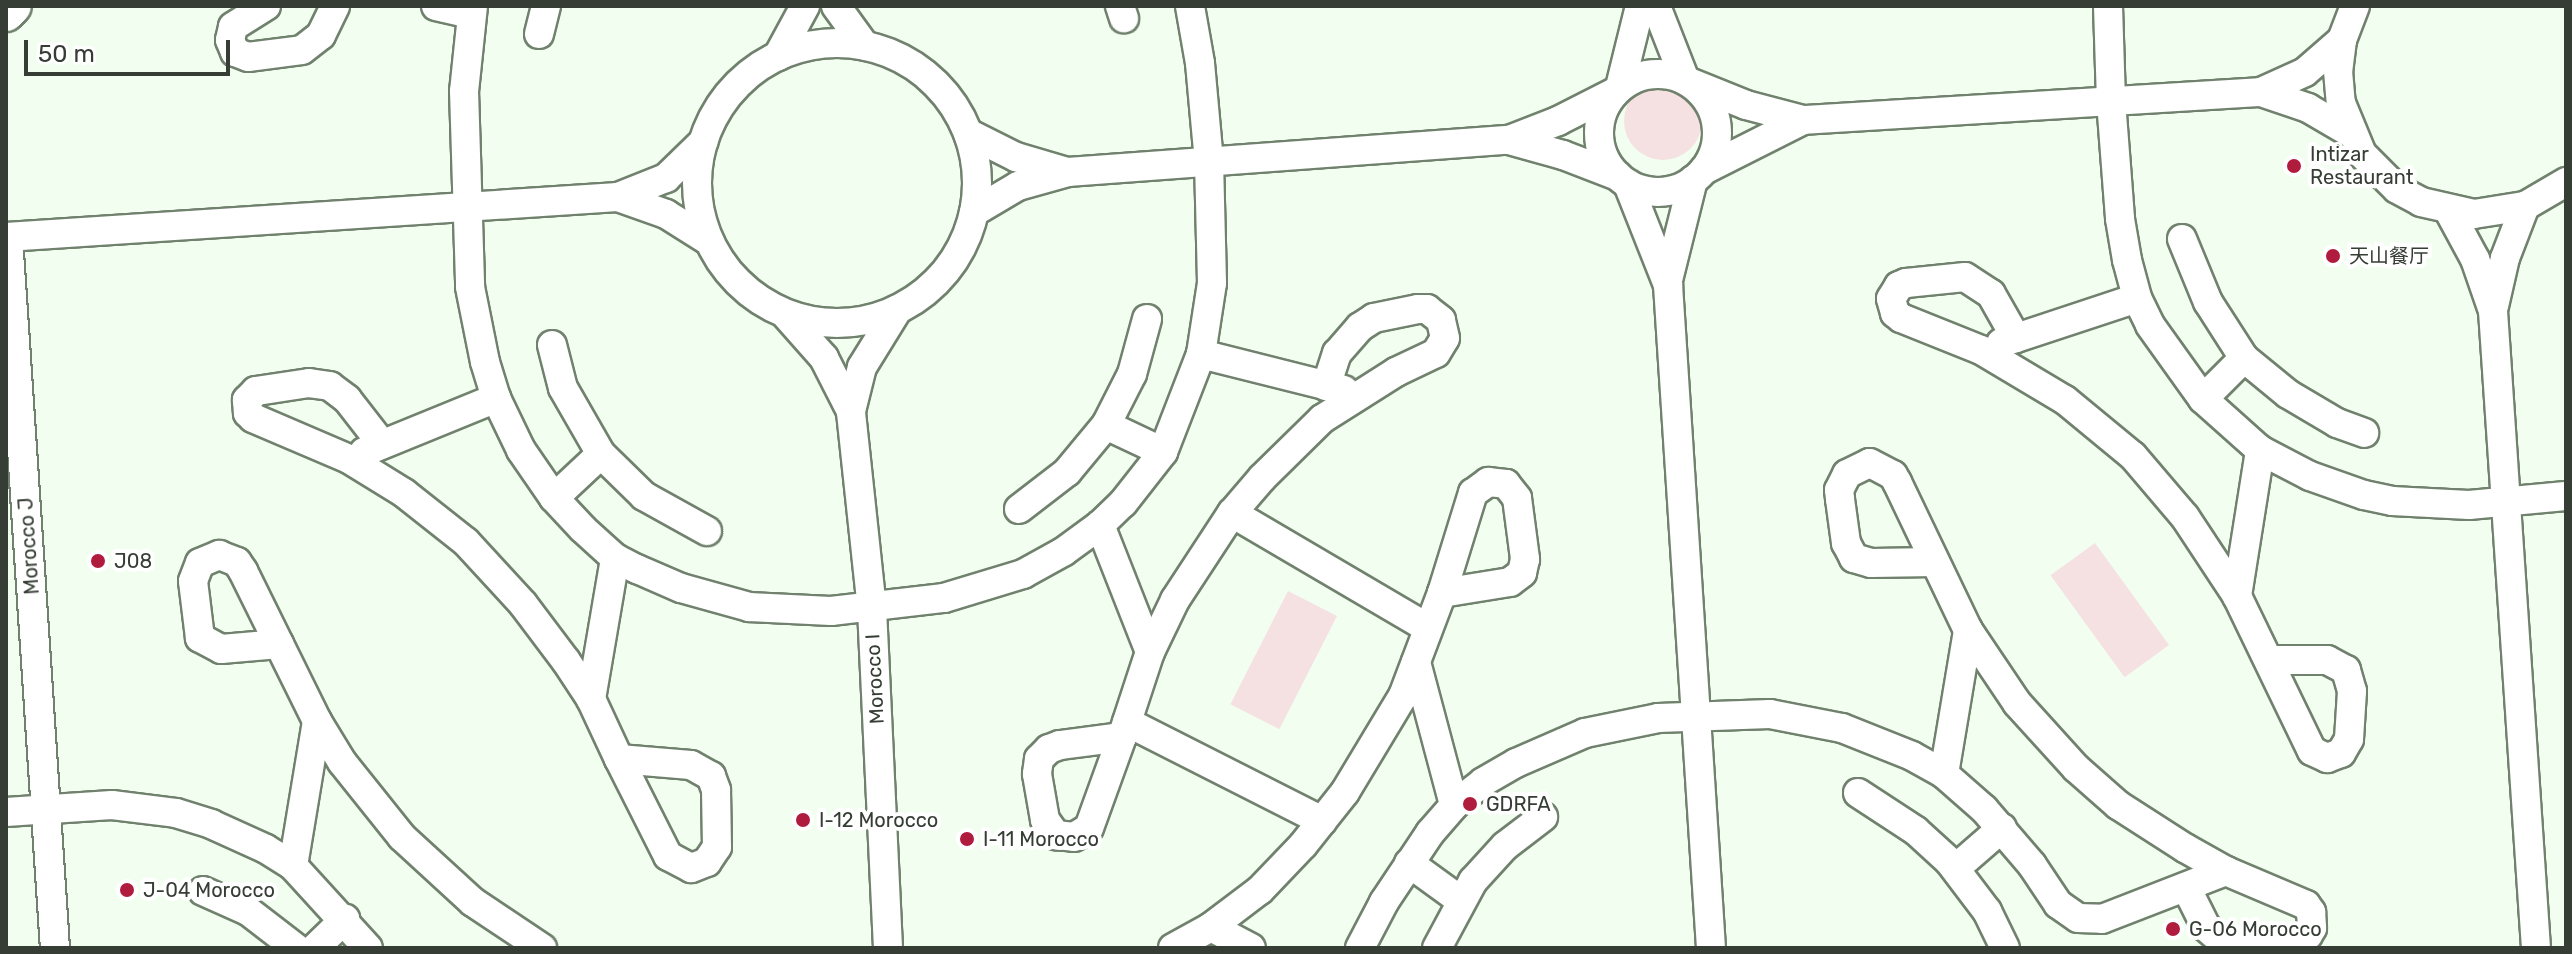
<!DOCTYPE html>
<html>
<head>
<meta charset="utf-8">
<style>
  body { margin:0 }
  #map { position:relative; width:2572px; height:954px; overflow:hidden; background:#f2fef0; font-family:Rubik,"Noto Sans SC",sans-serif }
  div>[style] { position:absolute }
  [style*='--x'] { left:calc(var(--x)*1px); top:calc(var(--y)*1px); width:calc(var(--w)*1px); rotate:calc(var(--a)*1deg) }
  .green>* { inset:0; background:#f6e1e2; transform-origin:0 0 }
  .round { border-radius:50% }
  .roads { filter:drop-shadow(2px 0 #70826d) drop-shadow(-2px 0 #70826d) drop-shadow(0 2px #70826d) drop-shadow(0 -2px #70826d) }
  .street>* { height:28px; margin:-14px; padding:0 14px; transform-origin:14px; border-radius:14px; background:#fff }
  .street>.ring { margin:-14px; padding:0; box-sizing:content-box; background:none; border:28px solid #fff; border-radius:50% }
  .secondary>* { height:38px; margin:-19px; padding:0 19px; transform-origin:19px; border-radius:19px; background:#fff }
  .dots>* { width:22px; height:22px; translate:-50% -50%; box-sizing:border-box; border:4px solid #fff; border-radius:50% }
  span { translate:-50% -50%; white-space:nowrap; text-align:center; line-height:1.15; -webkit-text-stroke:8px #fff; paint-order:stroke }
  .poi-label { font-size:20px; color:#353d34 }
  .left { translate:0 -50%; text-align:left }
  .street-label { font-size:20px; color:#353d34 }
  .frame { position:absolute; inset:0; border:8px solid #353d34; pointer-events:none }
  .scale { position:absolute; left:24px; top:40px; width:206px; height:36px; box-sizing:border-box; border:4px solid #353d34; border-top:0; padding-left:10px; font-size:24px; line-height:28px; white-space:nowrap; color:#353d34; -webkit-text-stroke:6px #fff; paint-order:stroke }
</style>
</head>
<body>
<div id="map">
  <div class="green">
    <div class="round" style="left:1624px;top:82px;width:78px;height:78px"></div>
    <div style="left:2095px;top:543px;width:126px;height:55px;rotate:54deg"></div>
    <div style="left:1288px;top:591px;width:55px;height:127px;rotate:27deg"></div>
  </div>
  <div class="roads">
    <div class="street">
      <div style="--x:266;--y:6;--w:39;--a:148"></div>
      <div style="--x:233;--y:27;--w:13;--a:103"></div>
      <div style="--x:230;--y:40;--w:13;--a:67"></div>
      <div style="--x:235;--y:52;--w:14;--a:21"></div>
      <div style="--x:248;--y:57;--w:54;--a:-7.4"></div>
      <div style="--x:302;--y:50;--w:24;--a:-38"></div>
      <div style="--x:321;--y:35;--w:32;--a:-64"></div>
      <div style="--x:436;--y:6;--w:35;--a:13"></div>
      <div style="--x:473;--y:6;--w:85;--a:96"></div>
      <div style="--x:464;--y:91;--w:196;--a:88.2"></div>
      <div style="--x:470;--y:287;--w:76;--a:78.7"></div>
      <div style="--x:485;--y:362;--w:38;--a:73"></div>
      <div style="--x:496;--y:398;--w:58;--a:64.3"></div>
      <div style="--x:521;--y:450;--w:58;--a:55.5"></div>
      <div style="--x:554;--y:498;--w:42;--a:46.9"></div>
      <div style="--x:583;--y:529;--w:43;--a:42.2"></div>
      <div style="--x:615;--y:558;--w:25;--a:27"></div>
      <div style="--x:637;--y:569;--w:48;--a:23.4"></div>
      <div style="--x:681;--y:588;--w:71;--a:15.6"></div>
      <div style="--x:749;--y:607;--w:82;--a:2.8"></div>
      <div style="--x:831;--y:611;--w:114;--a:-6.6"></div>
      <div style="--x:944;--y:598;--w:83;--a:-16.9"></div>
      <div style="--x:1023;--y:574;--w:46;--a:-28.8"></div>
      <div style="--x:1063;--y:552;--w:46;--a:-36.1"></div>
      <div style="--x:1100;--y:525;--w:32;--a:-44"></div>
      <div style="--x:1123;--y:503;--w:65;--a:-51.9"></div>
      <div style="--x:1163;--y:452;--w:105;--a:-68.8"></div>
      <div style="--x:1201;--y:354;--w:72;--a:-81.2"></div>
      <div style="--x:1212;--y:283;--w:121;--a:-91.4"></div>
      <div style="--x:1209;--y:162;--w:99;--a:-95.2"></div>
      <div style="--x:1200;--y:63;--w:58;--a:-100"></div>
      <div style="--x:836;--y:6;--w:49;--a:54.1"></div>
      <div style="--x:1120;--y:6;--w:13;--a:72"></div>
      <div style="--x:1656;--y:6;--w:79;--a:68.6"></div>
      <div style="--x:2108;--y:6;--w:95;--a:88.2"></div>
      <div style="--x:2111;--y:101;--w:118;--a:85.6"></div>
      <div style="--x:2120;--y:219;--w:42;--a:80.3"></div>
      <div style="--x:2127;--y:260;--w:39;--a:75"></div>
      <div style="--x:2137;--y:298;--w:30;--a:64"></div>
      <div style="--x:2150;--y:325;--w:91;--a:54.4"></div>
      <div style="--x:2203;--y:399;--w:76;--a:41.8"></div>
      <div style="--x:2260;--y:450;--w:56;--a:27.5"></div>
      <div style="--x:2310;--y:476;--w:57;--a:19.4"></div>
      <div style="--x:2364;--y:495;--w:29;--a:12"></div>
      <div style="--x:2392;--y:501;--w:77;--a:3"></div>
      <div style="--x:2469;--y:505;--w:97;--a:-5.3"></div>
      <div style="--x:2355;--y:6;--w:36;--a:111"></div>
      <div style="--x:2342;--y:40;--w:31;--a:97"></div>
      <div style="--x:2338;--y:71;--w:32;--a:85"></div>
      <div style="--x:2341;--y:103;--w:55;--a:67.6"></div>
      <div style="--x:2362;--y:154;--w:49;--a:45"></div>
      <div style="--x:2397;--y:189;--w:27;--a:28"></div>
      <div style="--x:2421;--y:202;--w:54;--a:12.8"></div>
      <div style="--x:2474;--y:214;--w:52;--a:-8.9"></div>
      <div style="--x:2525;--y:206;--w:48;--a:-30.3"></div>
      <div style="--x:539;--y:34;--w:29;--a:-76"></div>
      <div class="ring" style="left:697px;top:43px;width:252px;height:252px"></div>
      <div style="--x:778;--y:56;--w:57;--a:-61.6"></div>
      <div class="ring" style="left:1599px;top:74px;width:90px;height:90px"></div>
      <div style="--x:1689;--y:82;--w:61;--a:22"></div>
      <div style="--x:1746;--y:105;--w:59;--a:14.7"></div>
      <div style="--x:1803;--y:120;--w:459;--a:-3.5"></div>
      <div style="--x:2261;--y:92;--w:48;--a:-24.4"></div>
      <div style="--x:2305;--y:72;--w:49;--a:-40.9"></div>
      <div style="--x:1620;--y:87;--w:83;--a:-76.1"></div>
      <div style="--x:2261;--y:92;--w:50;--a:18.8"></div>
      <div style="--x:2308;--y:108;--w:50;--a:30.2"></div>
      <div style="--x:968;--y:133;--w:54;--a:26.6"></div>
      <div style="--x:1016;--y:157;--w:53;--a:16.4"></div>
      <div style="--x:1509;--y:140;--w:56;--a:15.5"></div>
      <div style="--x:1563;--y:155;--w:59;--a:20.9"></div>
      <div style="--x:1704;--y:170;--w:111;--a:-26.8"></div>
      <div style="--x:1628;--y:184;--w:109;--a:68.4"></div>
      <div style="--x:1668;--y:285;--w:664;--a:86.29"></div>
      <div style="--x:618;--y:197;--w:51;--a:19.5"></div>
      <div style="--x:666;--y:214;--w:51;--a:32.1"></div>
      <div style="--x:2449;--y:211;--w:55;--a:61.6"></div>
      <div style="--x:2475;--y:259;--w:55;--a:70.9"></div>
      <div style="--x:2493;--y:311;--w:638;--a:86.14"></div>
      <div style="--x:974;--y:212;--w:51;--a:-30.6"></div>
      <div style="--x:1018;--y:186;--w:52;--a:-15.6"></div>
      <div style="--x:1068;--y:172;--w:442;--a:-4.2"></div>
      <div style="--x:1509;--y:140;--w:53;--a:-21.2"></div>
      <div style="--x:1558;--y:121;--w:64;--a:-27"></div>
      <div style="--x:6;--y:237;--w:613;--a:-3.74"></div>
      <div style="--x:618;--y:197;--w:52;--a:-21.6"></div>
      <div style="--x:666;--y:178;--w:52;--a:-44.2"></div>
      <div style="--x:8;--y:237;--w:713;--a:86.22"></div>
      <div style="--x:2182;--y:239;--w:68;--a:67.6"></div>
      <div style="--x:2208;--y:302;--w:67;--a:57.3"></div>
      <div style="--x:2244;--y:358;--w:57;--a:39.3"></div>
      <div style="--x:2288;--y:394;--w:57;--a:30.6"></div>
      <div style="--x:2337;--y:423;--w:29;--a:20"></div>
      <div style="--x:1668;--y:280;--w:103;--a:-76"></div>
      <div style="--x:2494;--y:306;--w:49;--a:-77.1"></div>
      <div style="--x:2505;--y:258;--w:56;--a:-69"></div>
      <div style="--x:785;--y:314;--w:59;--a:48.4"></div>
      <div style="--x:824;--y:358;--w:59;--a:63"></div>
      <div style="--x:2016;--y:338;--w:51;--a:-119.6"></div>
      <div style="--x:1991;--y:294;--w:31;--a:-147"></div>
      <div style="--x:1965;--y:277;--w:59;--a:174.2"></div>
      <div style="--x:1906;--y:283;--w:8;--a:157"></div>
      <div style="--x:1899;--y:286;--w:15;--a:122"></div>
      <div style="--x:1891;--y:299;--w:15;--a:74"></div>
      <div style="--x:1895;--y:313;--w:8;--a:40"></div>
      <div style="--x:1901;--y:318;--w:86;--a:21.8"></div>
      <div style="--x:1981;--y:350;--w:98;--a:30.8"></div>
      <div style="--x:2065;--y:400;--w:88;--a:39.5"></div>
      <div style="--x:2133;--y:456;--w:80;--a:49.6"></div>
      <div style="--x:2185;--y:517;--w:95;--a:56.6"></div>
      <div style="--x:2237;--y:596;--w:172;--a:64.2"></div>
      <div style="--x:2312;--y:751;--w:17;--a:25"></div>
      <div style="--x:2327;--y:758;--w:15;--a:-20"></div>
      <div style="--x:2341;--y:753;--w:16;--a:-60"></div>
      <div style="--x:2349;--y:739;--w:48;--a:-86.4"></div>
      <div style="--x:2352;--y:691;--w:22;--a:-106"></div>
      <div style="--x:2346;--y:670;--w:21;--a:-152"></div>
      <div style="--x:2327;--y:660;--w:58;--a:180"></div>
      <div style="--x:2001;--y:343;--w:143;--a:-18.3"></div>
      <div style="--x:552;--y:345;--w:44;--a:75.7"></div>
      <div style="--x:563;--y:388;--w:76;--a:60.1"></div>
      <div style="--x:601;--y:454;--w:60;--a:44.3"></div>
      <div style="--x:644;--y:496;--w:72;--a:29.1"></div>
      <div style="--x:1201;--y:354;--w:147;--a:14.1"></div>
      <div style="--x:2203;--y:399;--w:58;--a:-45"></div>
      <div style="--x:1106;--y:425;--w:63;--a:25.3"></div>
      <div style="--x:382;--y:444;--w:57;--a:-127.9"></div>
      <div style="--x:347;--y:399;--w:21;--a:-143"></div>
      <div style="--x:330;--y:386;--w:21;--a:-172"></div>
      <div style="--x:309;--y:383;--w:54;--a:171.4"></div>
      <div style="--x:256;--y:391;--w:13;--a:135"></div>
      <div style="--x:247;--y:400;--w:13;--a:86"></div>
      <div style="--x:248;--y:413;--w:7;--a:45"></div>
      <div style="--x:253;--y:418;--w:104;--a:23.1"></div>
      <div style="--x:349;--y:459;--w:65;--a:31.7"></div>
      <div style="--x:404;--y:493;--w:79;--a:38.3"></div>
      <div style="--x:466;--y:542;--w:84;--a:47.4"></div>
      <div style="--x:523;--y:604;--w:71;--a:53"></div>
      <div style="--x:566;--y:661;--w:45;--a:56.7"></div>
      <div style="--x:591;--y:699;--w:66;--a:65"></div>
      <div style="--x:619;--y:759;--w:72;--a:4.8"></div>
      <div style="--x:691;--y:765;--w:23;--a:29"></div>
      <div style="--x:711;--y:776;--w:15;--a:70"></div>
      <div style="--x:716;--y:790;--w:57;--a:89"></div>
      <div style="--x:717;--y:847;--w:18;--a:124"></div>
      <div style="--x:707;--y:862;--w:17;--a:159"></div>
      <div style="--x:691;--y:868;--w:26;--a:-152"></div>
      <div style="--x:668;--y:856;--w:109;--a:-116.8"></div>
      <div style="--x:364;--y:452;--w:143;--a:-22.2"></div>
      <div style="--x:554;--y:498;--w:64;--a:-43.1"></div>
      <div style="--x:1019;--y:509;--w:61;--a:-37.6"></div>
      <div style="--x:1067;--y:472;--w:61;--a:-50.3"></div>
      <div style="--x:1106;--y:425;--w:57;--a:-63"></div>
      <div style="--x:1132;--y:374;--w:57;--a:-74.7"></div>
      <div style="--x:1232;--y:513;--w:227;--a:30.4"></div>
      <div style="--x:1100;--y:525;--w:136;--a:68.5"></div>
      <div style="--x:1935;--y:562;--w:64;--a:179.1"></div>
      <div style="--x:1871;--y:563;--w:18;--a:-164"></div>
      <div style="--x:1854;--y:558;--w:17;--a:-118"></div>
      <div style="--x:1846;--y:543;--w:44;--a:-97.8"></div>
      <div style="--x:1840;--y:499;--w:9;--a:-96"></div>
      <div style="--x:1839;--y:490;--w:18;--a:-63"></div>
      <div style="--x:1847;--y:474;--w:25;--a:-26"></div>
      <div style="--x:1870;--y:463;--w:26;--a:28"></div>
      <div style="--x:1893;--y:475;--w:8;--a:60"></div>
      <div style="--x:1897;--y:482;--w:164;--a:64.4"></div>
      <div style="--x:1968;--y:630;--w:88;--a:56.1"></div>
      <div style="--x:2017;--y:703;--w:88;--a:47.8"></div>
      <div style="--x:2076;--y:768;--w:56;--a:41.4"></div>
      <div style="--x:2118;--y:805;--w:80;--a:32.7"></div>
      <div style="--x:2185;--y:848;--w:47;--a:29.3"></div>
      <div style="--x:2226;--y:871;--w:87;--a:23"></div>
      <div style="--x:2306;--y:905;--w:9;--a:54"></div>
      <div style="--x:2311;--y:912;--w:16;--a:86"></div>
      <div style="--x:2312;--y:928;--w:8;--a:120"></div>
      <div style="--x:2308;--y:935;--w:16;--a:153"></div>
      <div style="--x:2294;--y:942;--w:60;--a:176.2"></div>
      <div style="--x:2234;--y:946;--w:12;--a:-160"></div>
      <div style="--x:2223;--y:942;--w:23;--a:-139"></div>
      <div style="--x:2206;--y:927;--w:45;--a:-116.6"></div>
      <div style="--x:2237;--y:596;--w:148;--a:-81"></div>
      <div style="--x:279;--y:644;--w:58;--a:175.1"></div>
      <div style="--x:221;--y:649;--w:24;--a:-152"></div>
      <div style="--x:200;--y:638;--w:57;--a:-97"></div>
      <div style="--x:193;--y:581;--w:19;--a:-69"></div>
      <div style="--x:200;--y:563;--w:21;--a:-23"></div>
      <div style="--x:219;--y:555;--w:19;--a:21"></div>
      <div style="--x:237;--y:562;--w:11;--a:56"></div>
      <div style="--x:243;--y:571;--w:81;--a:63.7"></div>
      <div style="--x:279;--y:644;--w:86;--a:63.7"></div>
      <div style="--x:317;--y:721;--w:48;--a:58.6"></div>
      <div style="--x:342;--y:762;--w:96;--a:51.3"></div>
      <div style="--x:402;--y:837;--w:96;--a:42.5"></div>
      <div style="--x:473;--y:902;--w:83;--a:33.7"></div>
      <div style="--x:1416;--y:662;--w:148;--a:75.1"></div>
      <div style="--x:591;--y:699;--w:143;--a:-80.3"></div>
      <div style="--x:1127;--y:722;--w:219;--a:26.9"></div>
      <div style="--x:1122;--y:737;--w:63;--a:172.6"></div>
      <div style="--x:1060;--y:745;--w:12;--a:160"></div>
      <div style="--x:1049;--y:749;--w:14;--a:135"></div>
      <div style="--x:1039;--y:759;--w:15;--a:98"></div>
      <div style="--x:1037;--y:774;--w:47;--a:80.1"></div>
      <div style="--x:1045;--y:820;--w:19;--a:54"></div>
      <div style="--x:1056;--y:835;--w:18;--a:6"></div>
      <div style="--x:1074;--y:837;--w:17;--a:-31"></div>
      <div style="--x:1089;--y:828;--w:97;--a:-70.1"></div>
      <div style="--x:1122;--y:737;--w:89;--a:-71.8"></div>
      <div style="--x:1150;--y:652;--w:58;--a:-64.3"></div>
      <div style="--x:1175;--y:600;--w:104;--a:-56.8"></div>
      <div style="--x:1232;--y:513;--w:46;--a:-49.4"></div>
      <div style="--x:1262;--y:478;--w:84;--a:-44.5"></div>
      <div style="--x:1322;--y:419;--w:88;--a:-32.4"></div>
      <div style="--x:1396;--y:372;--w:44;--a:-25.4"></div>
      <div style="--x:1436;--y:353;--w:17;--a:-59"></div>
      <div style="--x:1445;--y:338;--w:18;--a:-103"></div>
      <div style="--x:1441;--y:320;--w:18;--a:-142"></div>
      <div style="--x:1427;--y:309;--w:9;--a:180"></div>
      <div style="--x:1418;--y:309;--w:45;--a:168.4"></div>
      <div style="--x:1374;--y:318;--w:17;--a:147"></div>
      <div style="--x:1360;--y:327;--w:35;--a:131"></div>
      <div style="--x:1337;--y:353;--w:35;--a:108"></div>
      <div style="--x:1944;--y:774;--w:146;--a:-80.5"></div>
      <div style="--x:1858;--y:793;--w:69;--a:33.2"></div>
      <div style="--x:1916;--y:831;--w:45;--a:42.3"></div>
      <div style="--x:1949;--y:861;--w:63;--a:52.8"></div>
      <div style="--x:1987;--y:911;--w:41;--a:64.1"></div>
      <div style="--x:6;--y:812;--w:106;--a:-3.8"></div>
      <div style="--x:112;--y:805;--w:64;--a:7.1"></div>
      <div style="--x:176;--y:813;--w:37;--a:17"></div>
      <div style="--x:211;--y:824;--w:60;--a:24.4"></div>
      <div style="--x:266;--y:849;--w:32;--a:32"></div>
      <div style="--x:293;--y:866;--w:111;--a:47.6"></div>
      <div style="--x:1409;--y:863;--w:63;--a:36"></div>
      <div style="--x:293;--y:866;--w:147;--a:-80.6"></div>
      <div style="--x:1956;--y:868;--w:61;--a:-41"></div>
      <div style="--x:203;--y:891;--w:49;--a:24"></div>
      <div style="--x:248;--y:911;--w:61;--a:37.6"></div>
      <div style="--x:1211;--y:927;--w:45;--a:27.7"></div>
      <div style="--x:315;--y:948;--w:42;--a:-44"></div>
      <div style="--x:888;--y:948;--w:339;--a:-92.7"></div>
      <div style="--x:872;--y:609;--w:199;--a:-96.1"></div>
      <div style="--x:851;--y:411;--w:45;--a:-76"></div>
      <div style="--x:862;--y:367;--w:68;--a:-58.2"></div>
      <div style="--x:1173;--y:948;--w:43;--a:-28.9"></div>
      <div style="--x:1211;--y:927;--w:61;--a:-37.1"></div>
      <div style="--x:1260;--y:890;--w:62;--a:-46.3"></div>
      <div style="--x:1303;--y:845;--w:68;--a:-51.6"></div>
      <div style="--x:1345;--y:792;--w:112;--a:-58.9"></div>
      <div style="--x:1403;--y:696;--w:110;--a:-69.3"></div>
      <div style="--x:1442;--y:593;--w:105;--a:-72.8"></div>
      <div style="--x:1473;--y:493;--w:19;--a:-36"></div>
      <div style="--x:1488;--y:482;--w:18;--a:6"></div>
      <div style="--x:1506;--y:484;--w:18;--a:52"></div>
      <div style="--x:1517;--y:498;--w:62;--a:82.5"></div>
      <div style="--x:1525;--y:559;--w:14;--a:102"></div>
      <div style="--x:1522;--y:573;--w:15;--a:143"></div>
      <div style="--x:1510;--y:582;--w:69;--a:170.8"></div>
      <div style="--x:1360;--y:948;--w:52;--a:-62.4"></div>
      <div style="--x:1384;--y:902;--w:83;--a:-56.3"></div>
      <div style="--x:1430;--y:833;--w:37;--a:-49"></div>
      <div style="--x:1454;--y:805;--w:37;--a:-38"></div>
      <div style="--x:1483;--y:782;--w:38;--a:-30"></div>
      <div style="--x:1516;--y:763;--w:75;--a:-23.5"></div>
      <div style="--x:1585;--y:733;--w:75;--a:-11.6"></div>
      <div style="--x:1658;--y:718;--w:112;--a:-2"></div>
      <div style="--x:1770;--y:714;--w:73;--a:11"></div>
      <div style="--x:1842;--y:728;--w:75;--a:21.8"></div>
      <div style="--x:1912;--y:756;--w:37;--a:29"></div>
      <div style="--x:1944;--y:774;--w:53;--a:41.2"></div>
      <div style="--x:1984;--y:809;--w:74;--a:49.4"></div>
      <div style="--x:2032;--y:865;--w:47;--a:56.3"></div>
      <div style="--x:2058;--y:904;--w:24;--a:35"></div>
      <div style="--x:2078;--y:918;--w:24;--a:2"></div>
      <div style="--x:2102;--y:919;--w:133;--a:-21.2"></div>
      <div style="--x:1437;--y:948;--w:76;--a:-61.8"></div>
      <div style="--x:1473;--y:881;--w:47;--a:-47.6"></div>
      <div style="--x:1505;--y:846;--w:48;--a:-37.3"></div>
    </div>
    <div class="secondary">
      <div style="--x:6;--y:12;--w:8;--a:-45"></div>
    </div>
  </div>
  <div class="dots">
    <div style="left:2294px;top:166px;background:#af1c3d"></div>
    <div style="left:2333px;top:256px;background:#af1c3d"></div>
    <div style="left:98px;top:561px;background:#af1c3d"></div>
    <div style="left:1470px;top:804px;background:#af1c3d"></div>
    <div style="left:803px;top:820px;background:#af1c3d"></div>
    <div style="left:967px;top:839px;background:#af1c3d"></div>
    <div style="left:127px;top:890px;background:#af1c3d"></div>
    <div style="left:2173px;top:929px;background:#af1c3d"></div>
  </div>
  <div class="poi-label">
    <span class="left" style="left:2310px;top:166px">Intizar<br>Restaurant</span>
    <span class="left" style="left:2349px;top:256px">天山餐厅</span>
    <span class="left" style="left:114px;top:561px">J08</span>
    <span class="left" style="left:1486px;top:804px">GDRFA</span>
    <span class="left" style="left:819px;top:820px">I-12 Morocco</span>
    <span class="left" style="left:983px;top:839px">I-11 Morocco</span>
    <span class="left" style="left:143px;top:890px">J-04 Morocco</span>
    <span class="left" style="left:2189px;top:929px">G-06 Morocco</span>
  </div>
  <div class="street-label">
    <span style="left:29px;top:546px;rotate:-94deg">Morocco J</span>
    <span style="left:875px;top:679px;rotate:-93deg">Morocco I</span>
  </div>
  <div class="frame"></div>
  <div class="scale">50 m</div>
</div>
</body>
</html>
